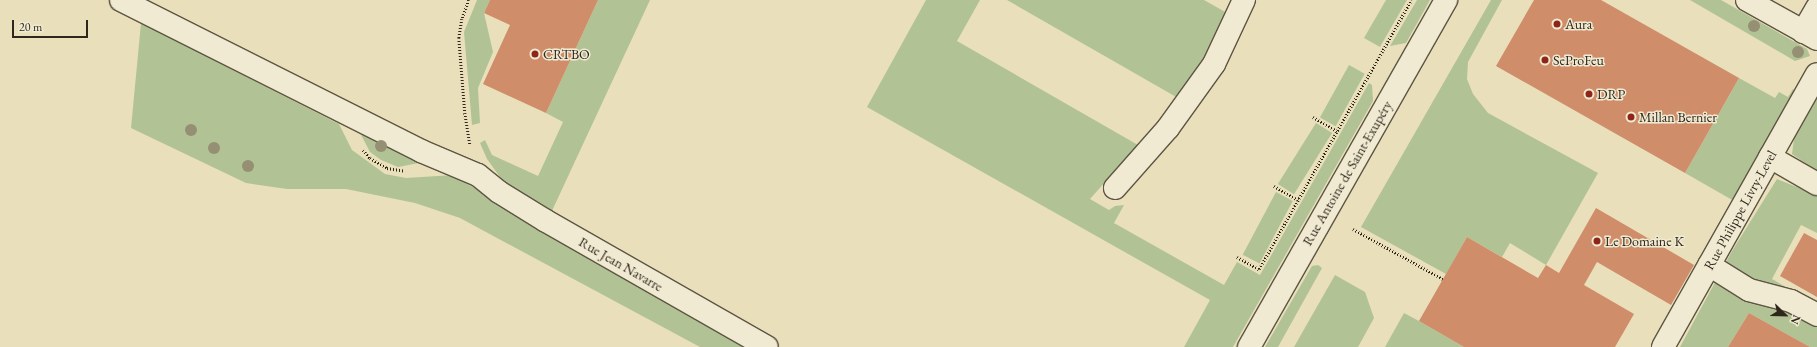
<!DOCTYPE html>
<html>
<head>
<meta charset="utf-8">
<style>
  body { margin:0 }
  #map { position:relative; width:1817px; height:347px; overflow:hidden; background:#e9dfba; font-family:"EB Garamond",serif }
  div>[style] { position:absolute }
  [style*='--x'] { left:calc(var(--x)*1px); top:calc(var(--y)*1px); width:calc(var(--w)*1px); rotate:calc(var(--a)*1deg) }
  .green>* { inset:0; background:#b1c394; transform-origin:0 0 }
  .building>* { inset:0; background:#cf8d6a }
  .path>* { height:2.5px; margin-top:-1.25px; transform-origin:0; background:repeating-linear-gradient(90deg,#30271c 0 1px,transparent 0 3px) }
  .roads { filter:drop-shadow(1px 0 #5e5544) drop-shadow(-1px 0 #5e5544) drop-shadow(0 1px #5e5544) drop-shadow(0 -1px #5e5544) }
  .minor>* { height:22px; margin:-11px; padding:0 11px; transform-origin:11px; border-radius:11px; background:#f1ead2 }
  .trees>* { width:12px; height:12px; margin:-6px; border-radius:50%; background:#958f74 }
  .dots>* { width:11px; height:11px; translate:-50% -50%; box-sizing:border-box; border:2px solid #f1ead2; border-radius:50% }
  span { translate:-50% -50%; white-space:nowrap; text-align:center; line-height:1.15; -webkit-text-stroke:3px #f1ead2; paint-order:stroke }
  .poi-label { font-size:14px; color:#30271c }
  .left { translate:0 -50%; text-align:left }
  .street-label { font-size:14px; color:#30271c }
  .north { position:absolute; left:1765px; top:295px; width:40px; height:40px; -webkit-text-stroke:3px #f1ead2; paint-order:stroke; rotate:113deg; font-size:11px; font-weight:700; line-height:16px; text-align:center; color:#30271c }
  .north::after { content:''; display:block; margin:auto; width:14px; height:18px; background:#30271c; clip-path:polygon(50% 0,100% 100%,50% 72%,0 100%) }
  .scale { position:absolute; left:12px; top:20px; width:76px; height:18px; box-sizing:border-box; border:2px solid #30271c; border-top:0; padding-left:5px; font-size:12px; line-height:14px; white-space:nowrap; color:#30271c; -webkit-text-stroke:3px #f1ead2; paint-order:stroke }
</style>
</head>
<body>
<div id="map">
  <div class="green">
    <div style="clip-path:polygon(477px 0,490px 0,484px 13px,493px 52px,478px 88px,480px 123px,472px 125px,464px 32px)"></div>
    <div style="clip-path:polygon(598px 0,650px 0,551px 213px,525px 198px,500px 177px,487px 159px,480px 143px,485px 140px,492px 155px,538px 176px,563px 122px,546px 113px)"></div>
    <div style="clip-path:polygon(926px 0,980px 0,957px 41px,1138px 145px,1090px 199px,1109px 210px,1115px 206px,1124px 205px,1114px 223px,1224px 285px,1237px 262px,1260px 275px,1369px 83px,1372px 85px,1373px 101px,1233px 347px,1184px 347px,1210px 300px,867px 107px)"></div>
    <div style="clip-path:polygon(1007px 0,1204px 0,1227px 13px,1205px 58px,1178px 98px)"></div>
    <div style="clip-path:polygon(1386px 0,1407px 0,1380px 47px,1364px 38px)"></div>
    <div style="clip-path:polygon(1417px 0,1430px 0,1406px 43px,1390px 46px)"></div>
    <div style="clip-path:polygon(1491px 0,1502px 0,1468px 62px,1467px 79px,1473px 94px,1488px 113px,1598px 173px,1546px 265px,1510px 243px,1502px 257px,1467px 237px,1446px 274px,1361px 227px)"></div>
    <div style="clip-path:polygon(1690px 0,1721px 0,1807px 49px,1810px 56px,1795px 61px)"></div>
    <div style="clip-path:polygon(141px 23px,339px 124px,352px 150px,385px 174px,406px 178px,454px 175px,535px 226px,751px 347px,700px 347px,460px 218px,415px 203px,346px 189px,287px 189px,246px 183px,131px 128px)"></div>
    <div style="left:1349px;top:65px;width:18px;height:60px;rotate:29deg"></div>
    <div style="clip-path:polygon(1739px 78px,1775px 98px,1779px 92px,1788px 97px,1793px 89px,1797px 92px,1734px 201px,1685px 173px)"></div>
    <div style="clip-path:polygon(1817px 98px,1817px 171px,1792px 154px,1794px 139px)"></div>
    <div style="left:1316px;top:123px;width:19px;height:72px;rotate:32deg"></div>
    <div style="clip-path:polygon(357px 127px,424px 162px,398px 167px,381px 160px,370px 152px)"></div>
    <div style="clip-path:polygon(1777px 179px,1817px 195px,1817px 233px,1801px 225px,1772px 279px,1817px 305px,1817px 347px,1810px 347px,1749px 313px,1728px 347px,1680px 347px,1732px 251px)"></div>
    <div style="left:1276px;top:192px;width:19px;height:71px;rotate:28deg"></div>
    <div style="clip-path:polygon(1318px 265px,1322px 268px,1278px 347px,1265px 347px,1312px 266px)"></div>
    <div style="clip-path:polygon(1335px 275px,1365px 292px,1374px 318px,1358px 347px,1294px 347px)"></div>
    <div style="clip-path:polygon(1404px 313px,1419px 321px,1464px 347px,1385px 347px)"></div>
  </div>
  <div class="building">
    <div style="clip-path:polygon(490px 0,598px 0,546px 113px,483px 84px,510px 25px,484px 13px)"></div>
    <div style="clip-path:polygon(1534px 0,1601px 0,1739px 78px,1685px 173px,1496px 66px)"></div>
    <div style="clip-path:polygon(1596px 208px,1694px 265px,1671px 305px,1597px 262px,1584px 285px,1634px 314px,1615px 347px,1464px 347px,1419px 321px,1467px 237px,1538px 278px,1546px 265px,1559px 273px)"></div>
    <div style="clip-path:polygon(1804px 233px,1817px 240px,1817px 297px,1780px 276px)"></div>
    <div style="clip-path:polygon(1749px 313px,1810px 347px,1728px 347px)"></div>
  </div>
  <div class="path">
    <div style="--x:469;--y:0;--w:20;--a:110"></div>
    <div style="--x:462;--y:19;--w:19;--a:99"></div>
    <div style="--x:459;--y:38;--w:75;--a:85.4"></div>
    <div style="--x:465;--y:113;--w:33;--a:81"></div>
    <div style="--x:1313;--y:117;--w:28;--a:30"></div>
    <div style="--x:363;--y:150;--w:11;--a:49"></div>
    <div style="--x:370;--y:158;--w:20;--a:30"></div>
    <div style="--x:387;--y:168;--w:18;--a:9"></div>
    <div style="--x:1274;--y:186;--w:28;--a:30"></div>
    <div style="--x:1353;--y:229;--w:103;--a:29.1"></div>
    <div style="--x:1237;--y:257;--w:25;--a:29"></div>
    <div style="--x:1259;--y:269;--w:309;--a:-60.5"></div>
  </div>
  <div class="roads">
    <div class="minor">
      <div style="--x:121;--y:0;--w:336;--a:26.7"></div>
      <div style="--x:421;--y:151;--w:62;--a:22.8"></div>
      <div style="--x:478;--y:175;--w:27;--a:39"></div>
      <div style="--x:499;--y:192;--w:55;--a:31.7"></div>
      <div style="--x:546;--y:221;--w:254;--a:29.7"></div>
      <div style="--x:1747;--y:0;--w:80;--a:29.1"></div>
      <div style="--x:1803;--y:32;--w:28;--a:-60"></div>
      <div style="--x:1770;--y:157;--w:54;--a:29.9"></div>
      <div style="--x:1115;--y:188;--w:80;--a:-48.5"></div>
      <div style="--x:1168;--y:128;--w:79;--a:-54.3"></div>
      <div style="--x:1214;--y:64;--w:71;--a:-64.9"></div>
      <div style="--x:1709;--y:265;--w:47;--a:32"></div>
      <div style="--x:1749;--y:290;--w:43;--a:14.7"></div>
      <div style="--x:1791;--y:301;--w:30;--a:28"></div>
      <div style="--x:1249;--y:347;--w:399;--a:-60.4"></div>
      <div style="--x:1663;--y:347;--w:313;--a:-60.6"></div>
    </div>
  </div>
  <div class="trees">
    <div style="left:1754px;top:26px"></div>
    <div style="left:1798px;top:52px"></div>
    <div style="left:191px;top:130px"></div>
    <div style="left:381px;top:146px"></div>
    <div style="left:214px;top:148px"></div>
    <div style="left:248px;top:166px"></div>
  </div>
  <div class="dots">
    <div style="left:1557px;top:24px;background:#8f2418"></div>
    <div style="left:535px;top:54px;background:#8f2418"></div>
    <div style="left:1545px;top:60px;background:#8f2418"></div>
    <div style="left:1589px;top:94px;background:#8f2418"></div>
    <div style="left:1631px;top:117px;background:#8f2418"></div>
    <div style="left:1597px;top:241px;background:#8f2418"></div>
  </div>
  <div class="poi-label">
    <span class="left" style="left:1565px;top:24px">Aura</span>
    <span class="left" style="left:543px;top:54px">CRTBO</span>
    <span class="left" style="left:1553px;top:60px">SeProFeu</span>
    <span class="left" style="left:1597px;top:94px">DRP</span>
    <span class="left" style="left:1639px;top:117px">Millan Bernier</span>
    <span class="left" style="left:1605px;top:241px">Le Domaine K</span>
  </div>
  <div class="street-label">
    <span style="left:1347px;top:173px;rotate:-60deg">Rue Antoine de Saint-Exupéry</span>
    <span style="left:1740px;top:210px;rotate:-61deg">Rue Philippe Livry-Level</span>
    <span style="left:621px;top:264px;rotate:30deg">Rue Jean Navarre</span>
  </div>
  <div class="north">N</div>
  <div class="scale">20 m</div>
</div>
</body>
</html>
